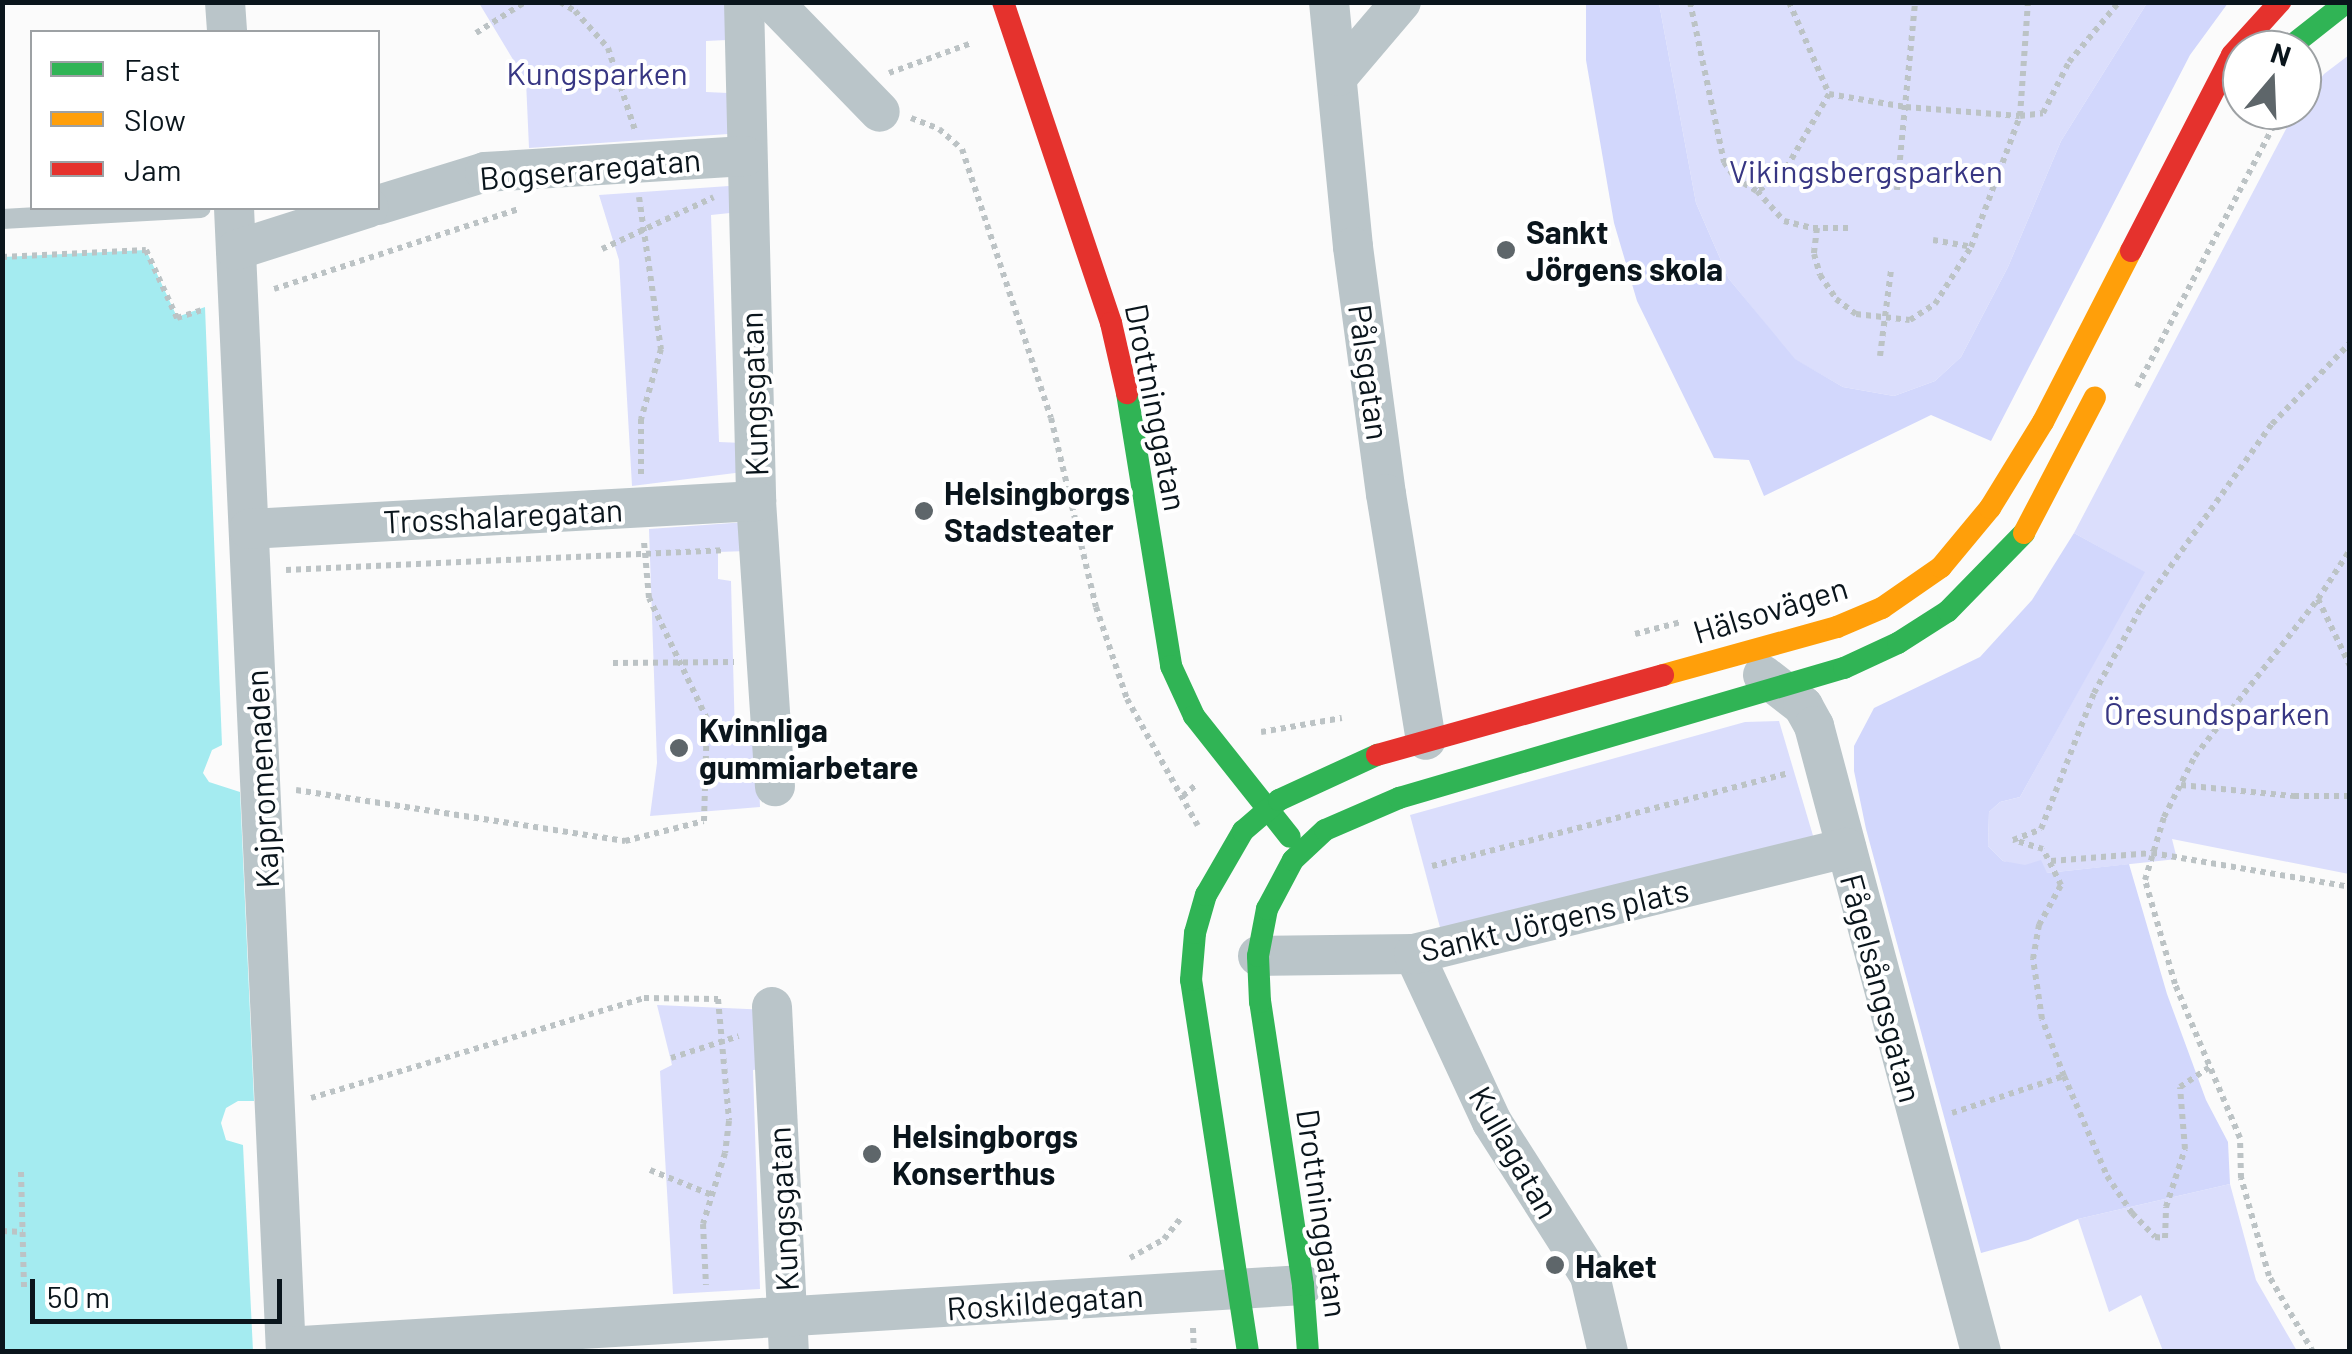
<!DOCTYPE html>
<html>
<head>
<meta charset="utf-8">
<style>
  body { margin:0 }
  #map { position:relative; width:2352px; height:1354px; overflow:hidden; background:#fbfbfb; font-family:Barlow,sans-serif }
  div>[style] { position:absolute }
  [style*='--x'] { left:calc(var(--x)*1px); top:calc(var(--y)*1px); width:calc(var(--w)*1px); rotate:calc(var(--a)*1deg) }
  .green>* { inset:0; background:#dbdefc }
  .forest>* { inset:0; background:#d2d7fc }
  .water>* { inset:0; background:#a4ebf0 }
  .path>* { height:6px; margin-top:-3px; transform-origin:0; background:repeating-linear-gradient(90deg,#bcc3c5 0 5px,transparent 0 10px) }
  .lane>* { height:20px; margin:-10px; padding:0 10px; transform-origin:10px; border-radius:10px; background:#bac5c9 }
  .street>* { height:40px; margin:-20px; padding:0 20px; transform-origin:20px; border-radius:20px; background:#bac5c9 }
  .fast>* { height:22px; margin:-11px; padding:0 11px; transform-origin:11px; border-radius:11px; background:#30b455 }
  .slow>* { height:22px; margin:-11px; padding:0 11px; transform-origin:11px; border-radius:11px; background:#ff9f0a }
  .jam>* { height:22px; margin:-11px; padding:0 11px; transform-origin:11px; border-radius:11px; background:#e5322d }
  .dots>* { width:28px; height:28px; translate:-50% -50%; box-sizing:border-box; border:5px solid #fff; border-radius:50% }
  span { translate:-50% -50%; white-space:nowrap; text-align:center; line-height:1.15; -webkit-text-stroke:8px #fff; paint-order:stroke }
  .park-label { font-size:32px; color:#373683 }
  .street-label { font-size:32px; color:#0a151c }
  .poi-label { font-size:32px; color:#0a151c; font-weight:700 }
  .left { translate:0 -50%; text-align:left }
  .frame { position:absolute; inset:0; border:5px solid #0a151c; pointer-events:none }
  .legend { position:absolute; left:30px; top:30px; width:350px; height:180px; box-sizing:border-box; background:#fff; border:2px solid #9da1a4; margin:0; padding:12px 18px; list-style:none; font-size:30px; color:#0a151c }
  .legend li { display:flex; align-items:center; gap:20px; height:50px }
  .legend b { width:50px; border:2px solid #9da1a4 }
  .north { position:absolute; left:2222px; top:30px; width:100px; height:100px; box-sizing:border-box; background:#fff; border:2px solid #9da1a4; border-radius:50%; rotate:19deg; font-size:28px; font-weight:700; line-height:40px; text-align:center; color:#0a151c }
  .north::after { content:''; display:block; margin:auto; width:35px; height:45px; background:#5e666a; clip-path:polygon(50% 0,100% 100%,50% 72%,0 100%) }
  .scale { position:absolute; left:30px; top:1279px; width:252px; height:45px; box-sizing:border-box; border:5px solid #0a151c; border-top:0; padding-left:12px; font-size:30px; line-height:35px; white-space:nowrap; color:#0a151c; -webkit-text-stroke:8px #fff; paint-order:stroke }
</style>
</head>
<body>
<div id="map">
  <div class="green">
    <div style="clip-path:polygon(479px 3px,725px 3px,727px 40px,706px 41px,706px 92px,728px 93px,728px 134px,529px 148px,526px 81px)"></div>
    <div style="clip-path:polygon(1659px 3px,2147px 3px,2061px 141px,2008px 267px,1961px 357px,1935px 381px,1894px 396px,1843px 387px,1794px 359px,1729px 279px,1696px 203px)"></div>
    <div style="clip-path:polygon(2349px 55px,2349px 874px,2172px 839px,2177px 859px,2047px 873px,2003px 861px,1988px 846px,1989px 812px,2000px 802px,2020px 797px,2144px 572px,2074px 533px,2296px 110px,2302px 110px,2302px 103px,2324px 74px)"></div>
    <div style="clip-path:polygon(729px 186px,730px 213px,711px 215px,719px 442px,743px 443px,743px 472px,632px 486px,619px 260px,599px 195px)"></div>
    <div style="clip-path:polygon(746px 522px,747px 551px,718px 552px,718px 579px,731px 581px,735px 739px,757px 737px,760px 807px,650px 816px,657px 763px,649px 529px)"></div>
    <div style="clip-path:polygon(1779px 721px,1814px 839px,1441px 931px,1410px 815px,1745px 722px)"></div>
    <div style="clip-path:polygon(657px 1005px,768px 1010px,770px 1068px,753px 1070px,760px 1289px,673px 1294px,660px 1071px,672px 1065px)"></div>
    <div style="clip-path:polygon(2230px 1184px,2256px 1280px,2297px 1351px,2163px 1351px,2141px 1295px,2109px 1312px,2078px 1219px)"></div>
  </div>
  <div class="forest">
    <div style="clip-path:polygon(1586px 3px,1659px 3px,1696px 203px,1729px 279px,1795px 359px,1843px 387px,1894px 396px,1935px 381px,1961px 357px,2008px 267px,2061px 141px,2147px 3px,2228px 3px,2190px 55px,1991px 441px,1931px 415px,1764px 496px,1749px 460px,1714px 458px,1637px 301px,1614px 223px,1586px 60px)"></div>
    <div style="clip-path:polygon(2074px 533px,2145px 572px,2020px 797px,2000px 802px,1989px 812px,1988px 846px,2003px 861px,2025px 865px,2041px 860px,2047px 873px,2129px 864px,2167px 994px,2206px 1100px,2228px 1142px,2230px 1184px,2078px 1219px,2028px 1240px,1981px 1253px,1866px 829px,1854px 771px,1854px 746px,1874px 708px,1980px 657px,2032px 600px)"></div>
  </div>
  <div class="water">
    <div style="clip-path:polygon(146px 250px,177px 317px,205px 307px,222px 745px,212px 750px,203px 773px,209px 782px,240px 792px,254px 1101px,238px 1101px,226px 1108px,221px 1123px,226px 1140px,243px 1145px,253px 1351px,3px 1351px,3px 257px)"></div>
  </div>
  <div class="path">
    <div style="--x:560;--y:2;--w:17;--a:31"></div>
    <div style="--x:575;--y:11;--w:50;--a:48.3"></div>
    <div style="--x:608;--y:48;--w:86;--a:71.8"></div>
    <div style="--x:1690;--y:2;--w:164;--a:78"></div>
    <div style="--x:1724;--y:162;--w:19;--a:55"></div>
    <div style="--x:1735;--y:178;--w:26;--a:31"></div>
    <div style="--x:1789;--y:2;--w:100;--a:66.5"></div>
    <div style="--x:1829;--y:94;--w:78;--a:9.6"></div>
    <div style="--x:1906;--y:107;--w:114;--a:4.5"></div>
    <div style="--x:2020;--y:116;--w:23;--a:-7"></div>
    <div style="--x:2043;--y:113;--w:57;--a:-63"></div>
    <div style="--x:2069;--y:62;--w:78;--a:-50.2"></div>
    <div style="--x:476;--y:33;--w:58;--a:-32.3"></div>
    <div style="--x:889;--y:73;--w:88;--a:-19.9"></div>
    <div style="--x:1829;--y:94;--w:96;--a:120"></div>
    <div style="--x:1781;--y:177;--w:28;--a:150"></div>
    <div style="--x:1757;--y:191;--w:40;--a:48"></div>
    <div style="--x:1784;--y:221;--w:30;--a:14"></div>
    <div style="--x:1813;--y:228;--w:40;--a:0"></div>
    <div style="--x:911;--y:118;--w:30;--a:21"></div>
    <div style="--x:939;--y:129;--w:30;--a:41"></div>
    <div style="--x:962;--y:149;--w:283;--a:71.7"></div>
    <div style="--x:1051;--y:418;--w:194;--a:76.6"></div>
    <div style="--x:1096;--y:607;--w:97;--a:71.4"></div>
    <div style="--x:1127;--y:699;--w:145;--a:60.8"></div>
    <div style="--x:1897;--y:190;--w:189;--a:-84.5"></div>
    <div style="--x:639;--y:197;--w:154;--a:81.8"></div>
    <div style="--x:661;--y:349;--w:73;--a:105.9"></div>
    <div style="--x:641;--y:419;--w:56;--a:90"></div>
    <div style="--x:1817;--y:228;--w:26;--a:97"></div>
    <div style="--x:1814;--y:254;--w:22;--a:74"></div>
    <div style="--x:1820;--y:275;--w:29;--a:56"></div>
    <div style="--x:1836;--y:299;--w:25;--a:37"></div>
    <div style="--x:1856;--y:314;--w:54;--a:6.3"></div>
    <div style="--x:1910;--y:320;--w:30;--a:-33"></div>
    <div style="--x:1935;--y:304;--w:67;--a:-57.7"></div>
    <div style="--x:1971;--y:247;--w:140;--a:-69.5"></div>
    <div style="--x:2020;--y:116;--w:114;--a:-86"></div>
    <div style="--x:1933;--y:240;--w:39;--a:10"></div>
    <div style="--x:602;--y:249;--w:123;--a:-24.9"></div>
    <div style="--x:2;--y:257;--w:144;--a:-2.8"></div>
    <div style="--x:146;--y:250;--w:75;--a:65.5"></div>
    <div style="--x:177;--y:318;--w:29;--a:-18"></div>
    <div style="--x:274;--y:289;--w:258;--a:-18.1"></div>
    <div style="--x:1880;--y:356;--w:87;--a:-82.7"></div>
    <div style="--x:2137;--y:387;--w:313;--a:-62.4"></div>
    <div style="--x:286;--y:570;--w:437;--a:-2.6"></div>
    <div style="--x:2318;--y:599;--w:74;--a:64.5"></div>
    <div style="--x:1635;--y:634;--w:48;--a:-14.6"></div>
    <div style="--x:613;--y:663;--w:121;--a:-0.5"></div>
    <div style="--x:1261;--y:732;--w:82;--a:-9.8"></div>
    <div style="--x:2181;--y:785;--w:114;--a:5.6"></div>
    <div style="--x:2294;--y:796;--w:56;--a:0"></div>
    <div style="--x:296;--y:790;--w:333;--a:8.8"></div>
    <div style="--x:625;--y:841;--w:81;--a:-14.2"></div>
    <div style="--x:704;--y:821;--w:102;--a:-88.3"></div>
    <div style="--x:707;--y:719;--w:134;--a:-115.6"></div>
    <div style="--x:649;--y:598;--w:56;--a:-95.1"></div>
    <div style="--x:1183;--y:796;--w:18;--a:-41"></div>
    <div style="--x:2051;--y:861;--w:101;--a:-4.5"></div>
    <div style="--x:2152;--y:853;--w:201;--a:9.7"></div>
    <div style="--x:1432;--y:866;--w:369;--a:-14.6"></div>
    <div style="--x:671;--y:1058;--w:71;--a:-17.9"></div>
    <div style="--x:2064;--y:1076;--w:109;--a:66.7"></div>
    <div style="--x:2107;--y:1176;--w:45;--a:56"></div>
    <div style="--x:2132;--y:1213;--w:33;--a:46"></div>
    <div style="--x:2155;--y:1237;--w:10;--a:6"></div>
    <div style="--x:2165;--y:1238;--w:31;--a:-88"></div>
    <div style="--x:2166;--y:1207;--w:61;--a:-71.9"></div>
    <div style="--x:2185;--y:1149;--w:62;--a:-94.6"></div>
    <div style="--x:2180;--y:1087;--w:36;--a:-34"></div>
    <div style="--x:311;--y:1098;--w:348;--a:-16.7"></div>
    <div style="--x:644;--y:998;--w:74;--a:0.8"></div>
    <div style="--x:718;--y:999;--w:122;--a:84.8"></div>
    <div style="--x:729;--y:1121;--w:32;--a:97"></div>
    <div style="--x:725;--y:1153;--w:74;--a:107.2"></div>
    <div style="--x:703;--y:1224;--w:61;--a:87.2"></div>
    <div style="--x:1952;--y:1113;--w:118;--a:-18.3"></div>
    <div style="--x:2064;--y:1076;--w:61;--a:-111.1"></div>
    <div style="--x:2042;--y:1019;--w:61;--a:-98.5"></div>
    <div style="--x:2033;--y:959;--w:35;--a:-80"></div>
    <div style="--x:2039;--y:925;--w:46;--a:-61.2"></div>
    <div style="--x:2061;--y:885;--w:40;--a:-116.6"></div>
    <div style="--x:2043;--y:849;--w:31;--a:-163"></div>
    <div style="--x:2013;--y:840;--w:30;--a:-21"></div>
    <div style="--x:2041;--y:829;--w:146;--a:-68.7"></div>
    <div style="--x:2094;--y:693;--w:97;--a:-61.1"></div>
    <div style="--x:2141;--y:608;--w:226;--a:-54.6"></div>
    <div style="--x:2272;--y:424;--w:112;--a:-46.1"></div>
    <div style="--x:650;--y:1170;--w:67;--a:22"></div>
    <div style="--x:21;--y:1172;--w:118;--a:88.5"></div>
    <div style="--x:2;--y:1231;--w:21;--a:3"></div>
    <div style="--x:1130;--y:1258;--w:39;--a:-29"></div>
    <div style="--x:1164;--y:1239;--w:28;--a:-51"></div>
    <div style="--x:1193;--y:1328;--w:24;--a:88"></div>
    <div style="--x:2313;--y:1352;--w:88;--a:-120.1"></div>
    <div style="--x:2269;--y:1276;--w:102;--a:-105.9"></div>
    <div style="--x:2241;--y:1178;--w:40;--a:-91.4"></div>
    <div style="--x:2240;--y:1138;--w:167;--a:-112.9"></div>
    <div style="--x:2175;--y:984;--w:108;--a:-106.1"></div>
    <div style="--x:2145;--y:880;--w:66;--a:-73.2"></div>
    <div style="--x:2164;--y:817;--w:68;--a:-63.1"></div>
    <div style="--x:2195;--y:756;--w:199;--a:-51.9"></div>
    <div style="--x:2318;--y:599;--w:59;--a:-56.9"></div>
  </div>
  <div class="lane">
    <div style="--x:2;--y:219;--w:199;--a:-3.2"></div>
  </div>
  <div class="street">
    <div style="--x:225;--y:2;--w:30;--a:86"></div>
    <div style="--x:744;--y:2;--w:499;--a:88.6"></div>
    <div style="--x:756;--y:501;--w:286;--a:86.2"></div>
    <div style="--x:773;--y:2;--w:153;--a:45.8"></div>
    <div style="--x:1329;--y:2;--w:246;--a:84.4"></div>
    <div style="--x:1353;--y:247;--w:249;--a:82.4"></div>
    <div style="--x:1386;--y:494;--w:249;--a:80.8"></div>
    <div style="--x:1338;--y:76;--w:97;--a:-49.6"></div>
    <div style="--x:378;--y:205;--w:112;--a:-17.1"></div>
    <div style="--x:485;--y:172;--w:261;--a:-3.5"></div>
    <div style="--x:234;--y:208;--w:1145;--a:87.4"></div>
    <div style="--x:236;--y:250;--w:139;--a:-17.7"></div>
    <div style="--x:249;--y:529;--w:508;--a:-3.16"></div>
    <div style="--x:1763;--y:675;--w:51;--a:37.8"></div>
    <div style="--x:1803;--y:706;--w:23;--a:61"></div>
    <div style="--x:1814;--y:726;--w:648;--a:75.06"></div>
    <div style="--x:1414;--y:954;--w:185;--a:65.1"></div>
    <div style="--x:1492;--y:1122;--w:183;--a:57.5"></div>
    <div style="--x:1590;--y:1276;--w:78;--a:76.7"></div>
    <div style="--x:1258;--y:956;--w:156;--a:-0.7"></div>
    <div style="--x:1414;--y:954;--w:445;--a:-13.8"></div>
    <div style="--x:772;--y:1007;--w:345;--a:87.2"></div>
    <div style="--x:286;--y:1347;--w:1019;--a:-3.49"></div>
  </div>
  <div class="fast">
    <div style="--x:2286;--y:50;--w:78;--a:-38.2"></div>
    <div style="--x:1127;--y:393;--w:277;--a:80.8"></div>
    <div style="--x:1171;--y:666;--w:55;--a:65.3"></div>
    <div style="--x:1194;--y:716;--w:154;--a:51.6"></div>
    <div style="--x:1248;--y:1352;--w:376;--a:-98.7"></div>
    <div style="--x:1191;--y:980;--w:47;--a:-85.1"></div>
    <div style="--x:1195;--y:933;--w:40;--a:-74"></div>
    <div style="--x:1206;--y:895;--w:74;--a:-60"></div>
    <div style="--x:1243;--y:831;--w:48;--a:-40.7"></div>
    <div style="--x:1279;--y:800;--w:108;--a:-24.7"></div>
    <div style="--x:1308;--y:1352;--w:67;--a:-94.3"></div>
    <div style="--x:1303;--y:1285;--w:286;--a:-98.6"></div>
    <div style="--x:1260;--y:1002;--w:46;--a:-92.5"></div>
    <div style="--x:1258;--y:956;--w:48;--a:-79.2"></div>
    <div style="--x:1267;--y:909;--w:55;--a:-62"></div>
    <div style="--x:1293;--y:860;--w:44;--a:-43.2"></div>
    <div style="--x:1325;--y:830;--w:81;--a:-23.4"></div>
    <div style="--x:1399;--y:798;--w:464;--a:-16.3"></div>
    <div style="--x:1844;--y:668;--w:60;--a:-24.8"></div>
    <div style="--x:1898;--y:643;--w:59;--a:-32.6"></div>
    <div style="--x:1948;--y:611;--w:109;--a:-45.7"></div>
  </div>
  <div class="slow">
    <div style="--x:2024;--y:533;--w:153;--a:-62.4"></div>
    <div style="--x:1663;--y:675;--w:180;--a:-15.4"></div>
    <div style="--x:1837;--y:627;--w:49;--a:-22.9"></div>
    <div style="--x:1882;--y:608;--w:72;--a:-34.8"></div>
    <div style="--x:1941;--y:567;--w:77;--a:-50.3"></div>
    <div style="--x:1990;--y:508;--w:101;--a:-58.4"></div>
    <div style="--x:2043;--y:422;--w:192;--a:-62.8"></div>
  </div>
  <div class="jam">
    <div style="--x:1003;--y:2;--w:339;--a:71.4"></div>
    <div style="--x:1111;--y:323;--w:72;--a:77.1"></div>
    <div style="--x:2131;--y:251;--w:220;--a:-62.7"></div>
    <div style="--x:2232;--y:55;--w:72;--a:-47.8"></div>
    <div style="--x:1377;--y:755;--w:297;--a:-15.6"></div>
  </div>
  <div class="dots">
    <div style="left:1506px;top:250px;background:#5e666a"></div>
    <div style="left:924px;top:511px;background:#5e666a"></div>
    <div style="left:679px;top:748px;background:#5e666a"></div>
    <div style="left:872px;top:1154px;background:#5e666a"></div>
    <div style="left:1555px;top:1265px;background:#5e666a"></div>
  </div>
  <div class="park-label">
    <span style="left:597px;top:72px">Kungsparken</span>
    <span style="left:1866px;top:170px">Vikingsbergsparken</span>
    <span style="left:2217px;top:712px">Öresundsparken</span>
  </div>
  <div class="street-label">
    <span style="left:590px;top:168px;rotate:-5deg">Bogseraregatan</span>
    <span style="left:1370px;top:372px;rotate:82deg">Pålsgatan</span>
    <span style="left:753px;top:394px;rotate:-92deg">Kungsgatan</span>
    <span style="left:1157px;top:407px;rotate:79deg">Drottninggatan</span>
    <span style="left:503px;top:515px;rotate:-3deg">Trosshalaregatan</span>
    <span style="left:1770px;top:609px;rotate:-17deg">Hälsovägen</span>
    <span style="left:261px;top:779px;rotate:-93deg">Kajpromenaden</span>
    <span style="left:1554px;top:919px;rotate:-13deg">Sankt Jörgens plats</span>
    <span style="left:1882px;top:988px;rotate:75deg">Fågelsångsgatan</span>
    <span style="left:1515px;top:1152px;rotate:60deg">Kullagatan</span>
    <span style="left:782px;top:1209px;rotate:-93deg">Kungsgatan</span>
    <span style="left:1323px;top:1213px;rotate:82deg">Drottninggatan</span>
    <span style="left:1045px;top:1301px;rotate:-4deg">Roskildegatan</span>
  </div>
  <div class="poi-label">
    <span class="left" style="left:1526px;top:250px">Sankt<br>Jörgens skola</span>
    <span class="left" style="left:944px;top:511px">Helsingborgs<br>Stadsteater</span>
    <span class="left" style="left:699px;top:748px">Kvinnliga<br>gummiarbetare</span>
    <span class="left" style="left:892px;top:1154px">Helsingborgs<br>Konserthus</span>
    <span class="left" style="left:1575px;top:1265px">Haket</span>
  </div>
  <div class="frame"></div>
  <ul class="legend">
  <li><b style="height:12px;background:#30b455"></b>Fast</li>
  <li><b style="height:12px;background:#ff9f0a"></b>Slow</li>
  <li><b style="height:12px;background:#e5322d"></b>Jam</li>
  </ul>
  <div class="north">N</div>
  <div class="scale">50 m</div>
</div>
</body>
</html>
